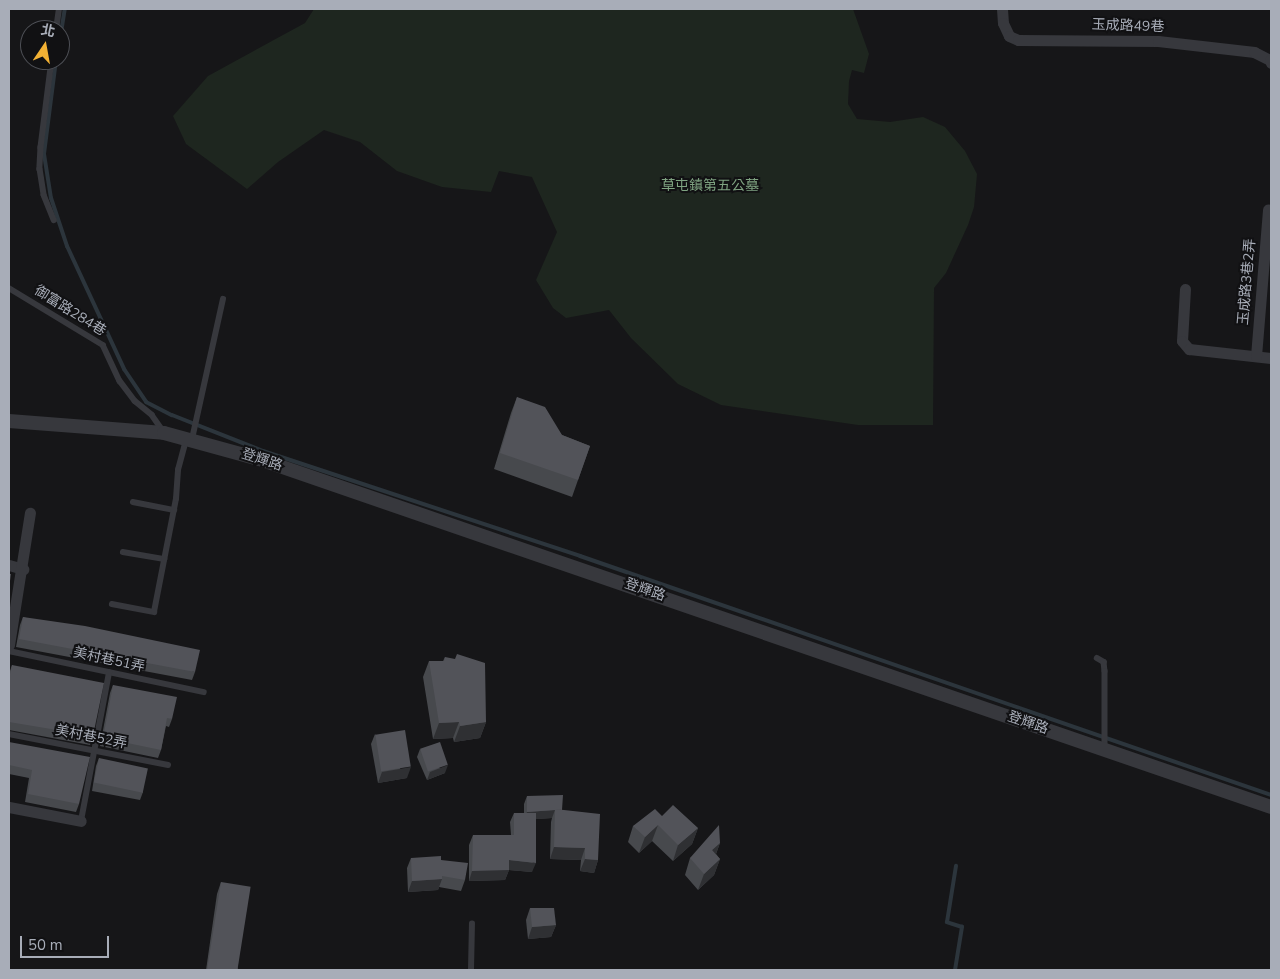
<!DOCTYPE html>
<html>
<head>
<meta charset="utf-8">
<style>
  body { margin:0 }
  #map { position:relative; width:1280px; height:979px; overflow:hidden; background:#161618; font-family:"Nunito Sans","Noto Sans TC",sans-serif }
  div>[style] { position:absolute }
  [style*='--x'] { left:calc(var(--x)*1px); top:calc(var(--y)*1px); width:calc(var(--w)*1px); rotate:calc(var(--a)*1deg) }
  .green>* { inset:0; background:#1e261f }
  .stream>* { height:4px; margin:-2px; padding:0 2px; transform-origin:2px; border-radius:2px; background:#2c353c }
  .service>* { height:5.5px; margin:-2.75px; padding:0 2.75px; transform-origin:2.75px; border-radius:2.75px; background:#37383d }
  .minor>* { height:11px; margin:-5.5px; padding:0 5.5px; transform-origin:5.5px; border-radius:5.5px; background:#37383d }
  .tertiary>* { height:14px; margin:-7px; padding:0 7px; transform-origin:7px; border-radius:7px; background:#37383d }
  .wall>* { inset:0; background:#47494d }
  .shaded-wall>* { inset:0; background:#2f3033 }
  .building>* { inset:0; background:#525359; transform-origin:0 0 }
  span { translate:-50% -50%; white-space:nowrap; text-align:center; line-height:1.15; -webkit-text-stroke:4px #111113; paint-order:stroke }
  .street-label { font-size:14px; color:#a8adb8 }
  .park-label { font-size:14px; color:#7fa381 }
  .frame { position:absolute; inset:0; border:10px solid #a8adb8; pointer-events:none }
  .north { position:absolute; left:20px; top:20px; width:50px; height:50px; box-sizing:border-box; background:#111113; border:1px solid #4d4f55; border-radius:50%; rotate:12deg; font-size:14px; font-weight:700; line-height:20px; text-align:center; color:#a8adb8 }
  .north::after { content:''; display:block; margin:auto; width:18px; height:22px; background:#f2b134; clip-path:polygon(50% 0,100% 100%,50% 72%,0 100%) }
  .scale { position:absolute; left:20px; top:936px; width:89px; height:22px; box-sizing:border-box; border:2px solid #a8adb8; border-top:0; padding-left:6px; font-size:15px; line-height:18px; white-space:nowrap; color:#a8adb8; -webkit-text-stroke:4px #111113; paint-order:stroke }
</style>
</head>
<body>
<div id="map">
  <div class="green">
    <div style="clip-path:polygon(314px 9px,853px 9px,869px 54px,864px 73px,852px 70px,849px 81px,848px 104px,857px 119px,890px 122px,923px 117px,945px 127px,965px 151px,977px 174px,974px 207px,968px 225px,946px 273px,934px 288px,933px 425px,858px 425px,721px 405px,678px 384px,631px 338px,609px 310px,566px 318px,553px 308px,536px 280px,557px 232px,532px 177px,499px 171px,491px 192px,442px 187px,397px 171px,360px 142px,324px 130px,278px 162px,247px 189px,186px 144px,173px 116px,208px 76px,305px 23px)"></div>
  </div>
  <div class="stream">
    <div style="--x:60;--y:39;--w:30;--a:-81"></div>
    <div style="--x:56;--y:60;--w:95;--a:97.3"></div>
    <div style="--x:44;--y:154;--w:45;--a:81"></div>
    <div style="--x:51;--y:198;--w:51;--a:71.6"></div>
    <div style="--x:67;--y:246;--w:136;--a:65.1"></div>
    <div style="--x:124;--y:369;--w:40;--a:56"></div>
    <div style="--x:146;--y:402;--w:29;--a:27"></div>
    <div style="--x:172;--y:415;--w:98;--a:21.6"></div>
    <div style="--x:263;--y:451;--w:334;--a:18.3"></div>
    <div style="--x:580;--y:556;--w:731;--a:19.08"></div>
    <div style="--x:955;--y:970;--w:44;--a:-80.8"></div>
    <div style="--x:962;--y:927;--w:16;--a:-162"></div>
    <div style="--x:947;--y:922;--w:57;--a:-80.9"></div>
  </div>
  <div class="service">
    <div style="--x:56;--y:30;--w:21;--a:-82"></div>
    <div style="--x:52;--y:60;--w:88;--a:97.2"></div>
    <div style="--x:41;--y:147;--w:22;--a:93"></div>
    <div style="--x:40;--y:169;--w:26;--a:81"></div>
    <div style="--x:44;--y:195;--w:27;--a:68"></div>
    <div style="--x:9;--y:288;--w:110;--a:31.2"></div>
    <div style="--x:103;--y:345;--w:40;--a:65"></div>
    <div style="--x:120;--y:381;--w:25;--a:53"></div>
    <div style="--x:135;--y:401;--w:22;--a:39"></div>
    <div style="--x:152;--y:415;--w:21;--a:55"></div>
    <div style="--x:192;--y:439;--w:143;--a:-77.5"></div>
    <div style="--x:133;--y:502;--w:42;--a:11"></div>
    <div style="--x:123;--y:552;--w:42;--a:9.7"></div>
    <div style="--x:112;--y:604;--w:43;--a:10.8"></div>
    <div style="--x:154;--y:612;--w:115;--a:-79"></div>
    <div style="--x:176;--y:499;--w:29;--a:-86"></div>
    <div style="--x:178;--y:470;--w:31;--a:-75"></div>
    <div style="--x:9;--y:651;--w:199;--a:11.9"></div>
    <div style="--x:1097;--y:658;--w:8;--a:30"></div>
    <div style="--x:1104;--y:662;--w:9;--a:84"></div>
    <div style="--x:1105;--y:671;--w:79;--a:90"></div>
    <div style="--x:9;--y:734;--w:162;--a:11"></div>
    <div style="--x:81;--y:821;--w:151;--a:-79.3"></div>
    <div style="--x:471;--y:970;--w:46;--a:-88.8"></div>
  </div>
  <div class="minor">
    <div style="--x:1002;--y:9;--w:14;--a:86"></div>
    <div style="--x:1003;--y:23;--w:14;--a:65"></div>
    <div style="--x:1009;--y:36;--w:10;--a:24"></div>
    <div style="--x:1018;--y:40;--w:140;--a:0.4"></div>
    <div style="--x:1158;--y:41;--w:97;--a:6.5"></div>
    <div style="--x:1254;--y:52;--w:18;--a:27"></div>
    <div style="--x:1270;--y:60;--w:3;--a:72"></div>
    <div style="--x:1185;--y:289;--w:52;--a:93.3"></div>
    <div style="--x:1182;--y:341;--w:11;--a:49"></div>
    <div style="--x:1189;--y:349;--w:82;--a:6.3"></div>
    <div style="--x:1256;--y:356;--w:147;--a:-85.3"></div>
    <div style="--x:9;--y:565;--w:15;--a:16"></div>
    <div style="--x:9;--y:645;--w:134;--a:-81"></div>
    <div style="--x:9;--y:807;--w:73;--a:11"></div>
  </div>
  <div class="tertiary">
    <div style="--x:9;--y:421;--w:155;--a:4.4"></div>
    <div style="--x:164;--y:433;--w:98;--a:15.3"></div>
    <div style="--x:259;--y:459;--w:1070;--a:18.98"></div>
  </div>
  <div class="wall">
    <div style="clip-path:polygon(517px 397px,562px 435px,590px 446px,572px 497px,494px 469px,511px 413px)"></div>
    <div style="clip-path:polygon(23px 617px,195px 672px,192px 680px,16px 647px,20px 625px)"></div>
    <div style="clip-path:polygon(445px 657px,486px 722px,480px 738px,454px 742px,453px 738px,433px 739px,423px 677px,429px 661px,443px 661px)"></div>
    <div style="clip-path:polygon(12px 665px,93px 736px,90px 745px,9px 730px,9px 674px)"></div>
    <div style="clip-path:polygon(113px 685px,172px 719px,169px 727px,166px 726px,161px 750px,158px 758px,100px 746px,110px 693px)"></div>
    <div style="clip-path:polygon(375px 734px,407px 778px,378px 783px,371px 744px)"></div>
    <div style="clip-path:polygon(9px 742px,79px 804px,76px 812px,25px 802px,29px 778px,9px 774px)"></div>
    <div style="clip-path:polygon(420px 749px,445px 773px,427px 780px,417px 757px)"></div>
    <div style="clip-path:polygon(99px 758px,143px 792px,140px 800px,92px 791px,96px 766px)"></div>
    <div style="clip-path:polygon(527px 796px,562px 810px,598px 860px,594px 873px,580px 871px,581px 860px,550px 859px,551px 822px,552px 818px,536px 819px,532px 872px,509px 870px,505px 880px,469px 881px,469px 845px,473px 835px,511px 835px,510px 822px,514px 813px,524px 813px,524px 804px)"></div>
    <div style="clip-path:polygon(662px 816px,698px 828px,692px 844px,673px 861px,652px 841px,639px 853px,628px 842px,633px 826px)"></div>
    <div style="clip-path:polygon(720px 843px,716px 854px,720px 859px,714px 875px,698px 890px,685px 875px,690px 858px)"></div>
    <div style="clip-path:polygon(411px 858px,441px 860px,465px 880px,461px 891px,439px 887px,438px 890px,408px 892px,407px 868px)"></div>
    <div style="clip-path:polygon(221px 882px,238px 970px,206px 970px,217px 894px)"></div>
    <div style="clip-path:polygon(530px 908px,556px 925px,551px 937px,528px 939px,526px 920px)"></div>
  </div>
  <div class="shaded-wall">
    <div style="clip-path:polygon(459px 722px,453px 738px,433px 739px,439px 723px)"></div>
    <div style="clip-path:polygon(486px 722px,480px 738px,454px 742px,460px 726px)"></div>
    <div style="clip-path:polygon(448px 765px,445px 773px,427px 780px,430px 772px)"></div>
    <div style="clip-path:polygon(411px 767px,407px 778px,378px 783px,382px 772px)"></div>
    <div style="clip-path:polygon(555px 810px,552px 818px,524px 820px,527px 812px)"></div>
    <div style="clip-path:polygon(658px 825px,652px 841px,639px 853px,645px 837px)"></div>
    <div style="clip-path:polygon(698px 828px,692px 844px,673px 861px,678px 845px)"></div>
    <div style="clip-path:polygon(720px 843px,714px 859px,712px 850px)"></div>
    <div style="clip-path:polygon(554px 847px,585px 848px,581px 860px,550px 859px)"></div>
    <div style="clip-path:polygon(585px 859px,598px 860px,594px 873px,580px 871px)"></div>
    <div style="clip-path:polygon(720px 859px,714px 875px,698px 890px,704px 874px)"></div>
    <div style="clip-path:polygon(509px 860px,536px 863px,532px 872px,509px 870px,505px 880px,469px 881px,472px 871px)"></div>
    <div style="clip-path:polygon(442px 879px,438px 890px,408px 892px,412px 881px)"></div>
    <div style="clip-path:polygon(556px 925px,551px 937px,528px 939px,532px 927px)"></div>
  </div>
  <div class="building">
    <div style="clip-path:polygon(517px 397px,545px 407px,562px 435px,590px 446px,578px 480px,500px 453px)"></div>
    <div style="clip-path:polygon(9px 574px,11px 574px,9px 588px)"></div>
    <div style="clip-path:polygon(23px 617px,85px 626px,200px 650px,195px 672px,19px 639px)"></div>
    <div style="clip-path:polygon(457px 654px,485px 663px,486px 722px,460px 726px,459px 722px,439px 723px,429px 661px,444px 661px,445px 657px,455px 659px)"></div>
    <div style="clip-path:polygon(12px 665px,104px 683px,93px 736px,9px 722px,9px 678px)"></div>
    <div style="clip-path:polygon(113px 685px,177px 697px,172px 719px,167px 718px,161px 750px,103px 738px)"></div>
    <div style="left:405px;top:730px;width:37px;height:30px;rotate:81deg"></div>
    <div style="clip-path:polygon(9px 742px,90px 757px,79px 804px,28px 794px,32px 770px,9px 765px)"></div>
    <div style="left:440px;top:742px;width:24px;height:21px;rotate:71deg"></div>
    <div style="left:99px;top:758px;width:50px;height:25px;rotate:12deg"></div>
    <div style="clip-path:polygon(563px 795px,562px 810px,555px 809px,555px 810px,527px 812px,527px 796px)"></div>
    <div style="clip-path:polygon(673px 805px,698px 828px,678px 845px,658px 825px,645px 837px,633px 826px,655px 809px,662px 816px)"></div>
    <div style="clip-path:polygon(555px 809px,600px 814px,598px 860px,585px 859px,585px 848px,554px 847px)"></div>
    <div style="clip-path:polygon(514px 813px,536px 813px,536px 863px,509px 860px,509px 870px,472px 871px,473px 835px,514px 835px)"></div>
    <div style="clip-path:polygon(719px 825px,720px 843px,712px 850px,720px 859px,704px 874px,690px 858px)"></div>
    <div style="clip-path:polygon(441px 856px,441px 860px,468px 863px,465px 880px,442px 876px,442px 879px,412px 881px,411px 858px)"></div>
    <div style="left:221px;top:882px;width:30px;height:89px;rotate:9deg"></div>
    <div style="clip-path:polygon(530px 908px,554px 908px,556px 925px,532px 927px)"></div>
  </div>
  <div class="street-label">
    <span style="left:1128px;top:26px;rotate:2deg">玉成路49巷</span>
    <span style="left:1247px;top:282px;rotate:-85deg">玉成路3巷2弄</span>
    <span style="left:70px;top:311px;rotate:32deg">御富路284巷</span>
    <span style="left:262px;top:460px;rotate:18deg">登輝路</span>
    <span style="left:645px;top:590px;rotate:19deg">登輝路</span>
    <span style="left:109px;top:660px;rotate:12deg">美村巷51弄</span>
    <span style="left:1028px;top:723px;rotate:19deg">登輝路</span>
    <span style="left:91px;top:737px;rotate:11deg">美村巷52弄</span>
  </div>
  <div class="park-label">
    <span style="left:710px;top:186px">草屯鎮第五公墓</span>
  </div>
  <div class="frame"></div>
  <div class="north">北</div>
  <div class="scale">50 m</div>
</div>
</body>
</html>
